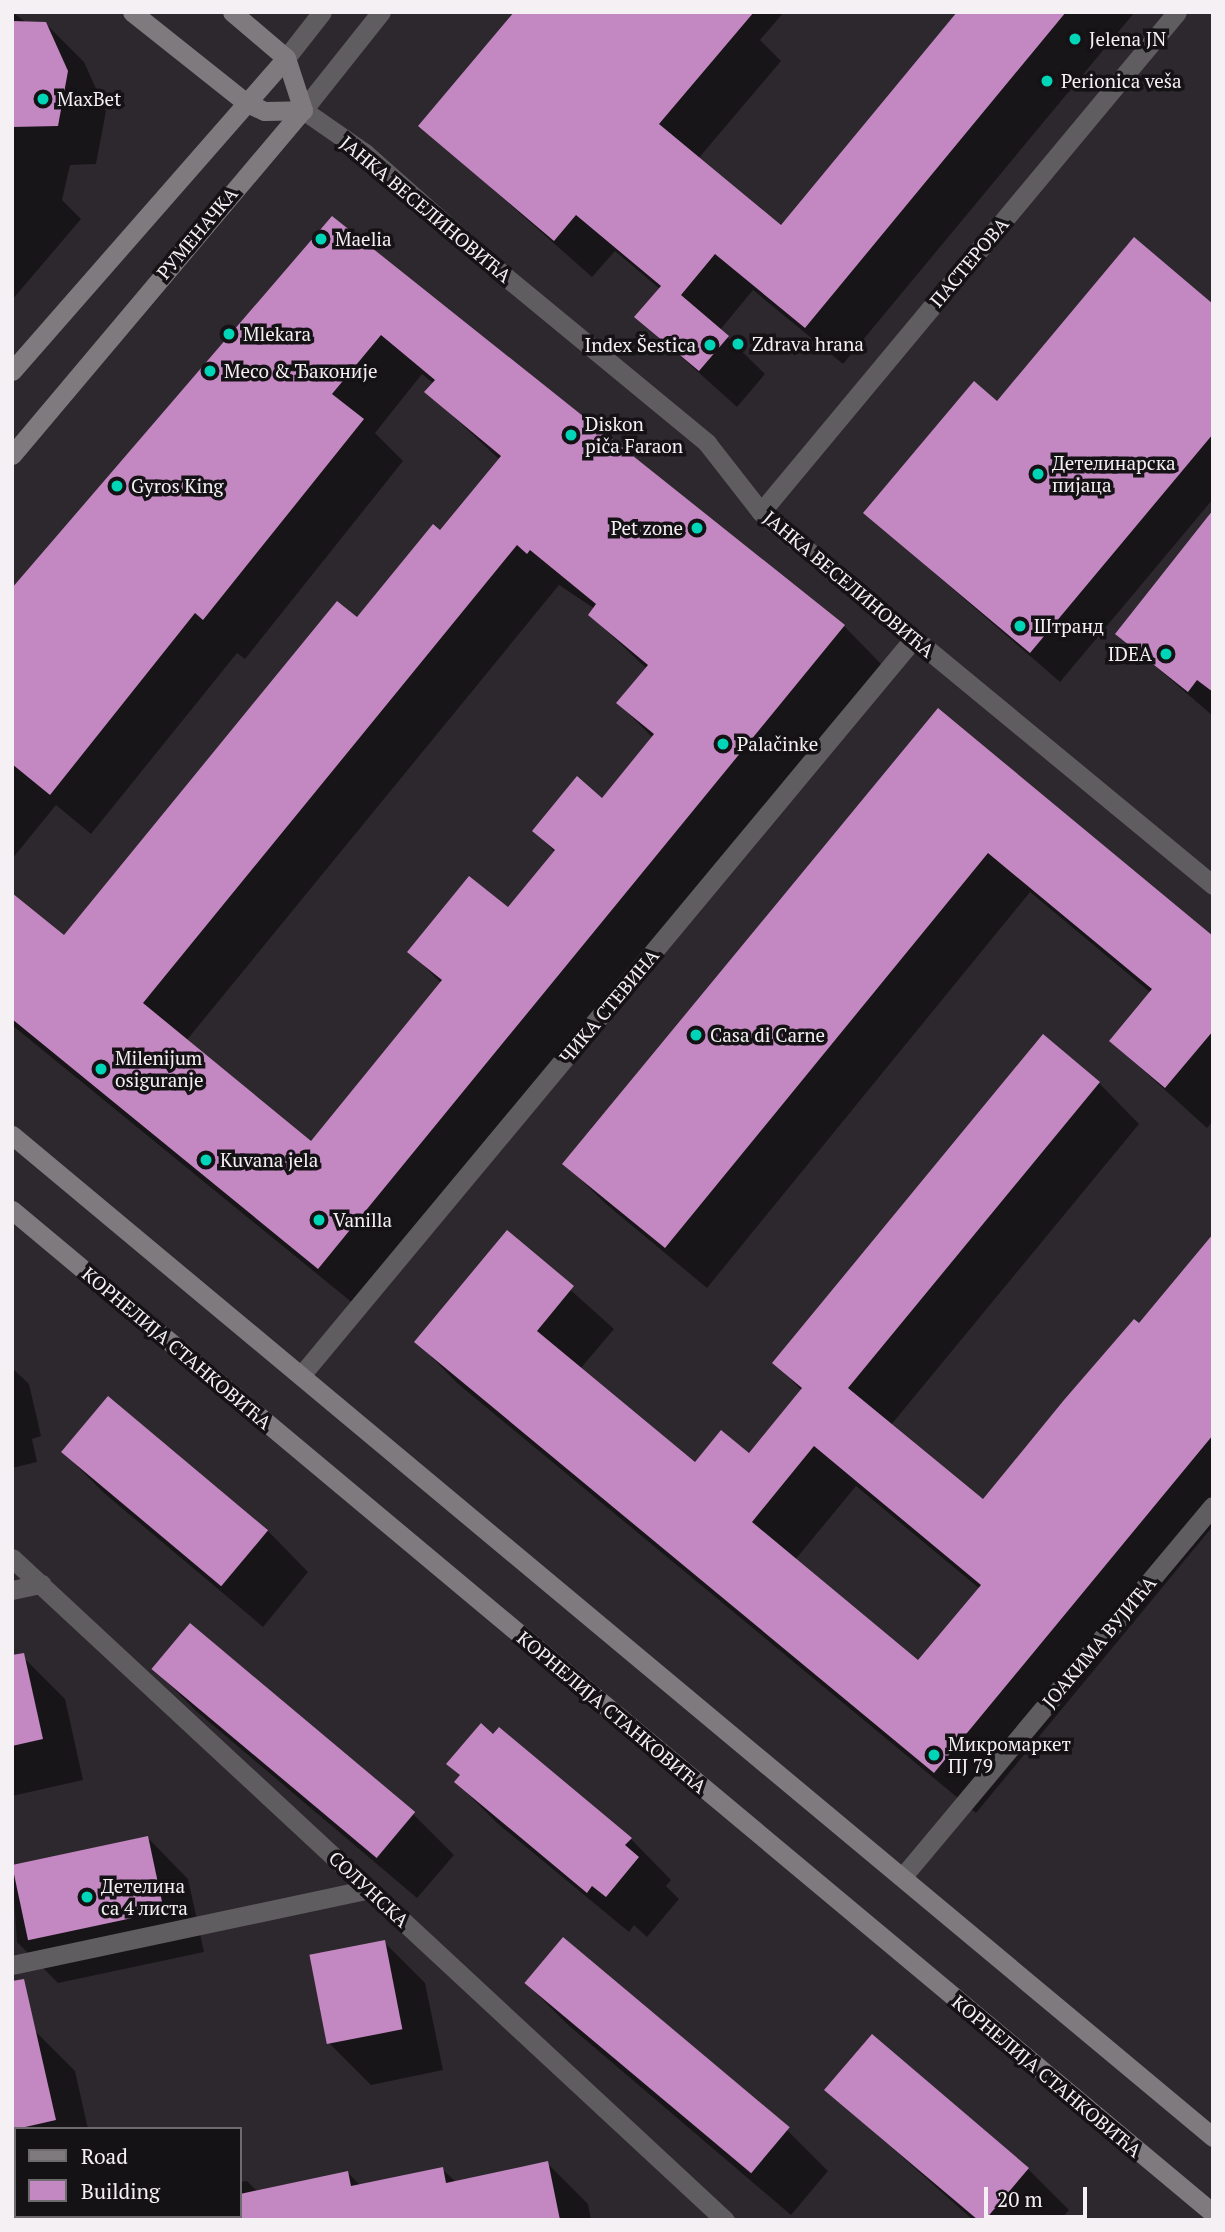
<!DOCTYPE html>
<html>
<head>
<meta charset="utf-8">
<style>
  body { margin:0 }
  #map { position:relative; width:1225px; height:2232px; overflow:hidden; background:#2d282d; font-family:"PT Serif",serif }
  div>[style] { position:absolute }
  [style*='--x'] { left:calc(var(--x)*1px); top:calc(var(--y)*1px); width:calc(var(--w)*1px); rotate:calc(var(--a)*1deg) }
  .shadow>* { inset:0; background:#0007 }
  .building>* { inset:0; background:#c387c1; transform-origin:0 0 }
  .minor>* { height:19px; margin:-9.5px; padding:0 9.5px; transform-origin:9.5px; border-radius:9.5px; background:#605d60 }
  .tertiary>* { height:19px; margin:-9.5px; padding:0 9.5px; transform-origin:9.5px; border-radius:9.5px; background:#605d60 }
  .secondary>* { height:19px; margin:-9.5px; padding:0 9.5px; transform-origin:9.5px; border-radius:9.5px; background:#7e7a7e }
  .dots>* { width:19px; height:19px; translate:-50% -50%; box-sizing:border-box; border:4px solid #141214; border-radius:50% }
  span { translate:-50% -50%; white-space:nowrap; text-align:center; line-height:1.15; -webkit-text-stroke:7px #141214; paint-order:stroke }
  .poi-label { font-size:19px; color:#f4f0f4 }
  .left { translate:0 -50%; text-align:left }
  .right { translate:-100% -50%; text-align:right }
  .street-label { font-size:19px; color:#f4f0f4 }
  .frame { position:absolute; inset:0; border:14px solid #f4f0f4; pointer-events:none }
  .legend { position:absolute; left:14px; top:2127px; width:228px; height:91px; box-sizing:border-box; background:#141214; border:2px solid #6e6b6e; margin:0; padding:9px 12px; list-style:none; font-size:21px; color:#f4f0f4 }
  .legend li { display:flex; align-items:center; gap:14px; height:35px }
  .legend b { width:35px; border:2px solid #6e6b6e }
  .scale { position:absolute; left:984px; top:2187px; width:103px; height:32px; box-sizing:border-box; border:4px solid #f4f0f4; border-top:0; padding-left:9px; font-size:21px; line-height:24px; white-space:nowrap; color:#f4f0f4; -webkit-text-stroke:5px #141214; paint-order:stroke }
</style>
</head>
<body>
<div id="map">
  <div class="shadow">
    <div style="clip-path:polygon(12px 12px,27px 23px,45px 23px,84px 62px,106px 111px,96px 164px,70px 165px,62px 200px,81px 219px,12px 300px)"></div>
    <div style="clip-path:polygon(515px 12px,784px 12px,760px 40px,781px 61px,698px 159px,781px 228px,960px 12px,1134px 13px,843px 364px,753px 290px,720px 330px,765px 374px,737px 407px,637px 317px,660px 289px,615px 251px,592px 277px,421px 126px)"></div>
    <div style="clip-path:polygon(evenodd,332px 218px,844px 626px,884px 667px,360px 1309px,12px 1025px,12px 895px,64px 938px,440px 533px,500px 460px,427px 392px,434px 384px,422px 374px,375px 433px,403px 461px,245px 659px,237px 653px,91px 834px,56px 805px,12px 859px,12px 591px,332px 218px,559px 585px,595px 609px,590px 615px,647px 669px,618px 703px,653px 738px,603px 800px,534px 831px,555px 852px,508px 910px,410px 952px,441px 983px,311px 1144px,186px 1041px,559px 585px)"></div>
    <div style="clip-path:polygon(1213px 306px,1213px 499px,1060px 682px,865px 513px)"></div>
    <div style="clip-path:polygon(1213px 513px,1213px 716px,1118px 634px)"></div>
    <div style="clip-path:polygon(938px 711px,1213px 939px,1213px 1121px,1207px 1128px,1111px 1041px,1151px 993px,1030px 892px,707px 1288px,606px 1204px,565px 1164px)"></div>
    <div style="clip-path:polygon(evenodd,1099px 1083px,1139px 1124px,891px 1425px,983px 1502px,1213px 1238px,1213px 1526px,976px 1813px,457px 1383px,417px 1342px,507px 1233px,614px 1329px,580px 1369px,695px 1465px,749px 1456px,802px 1391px,775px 1363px,1099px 1083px,856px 1486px,980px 1589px,919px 1663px,795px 1560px,856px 1486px)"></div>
    <div style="clip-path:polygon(12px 1368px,29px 1384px,41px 1436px,32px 1439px,37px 1462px,12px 1468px)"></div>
    <div style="clip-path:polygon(108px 1398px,268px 1531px,308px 1572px,263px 1627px,104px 1493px,63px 1452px)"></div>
    <div style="clip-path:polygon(24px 1658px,65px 1699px,83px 1780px,12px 1796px,12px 1660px)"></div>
    <div style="clip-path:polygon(154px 1669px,413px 1814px,454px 1855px,417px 1898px,195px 1710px)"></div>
    <div style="clip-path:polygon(449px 1764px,631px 1839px,671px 1880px,666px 1886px,679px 1899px,647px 1937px,634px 1925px,629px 1932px,497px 1823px,456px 1782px,461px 1776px)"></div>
    <div style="clip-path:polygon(148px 1838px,188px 1879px,204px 1952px,58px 1983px,17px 1942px,12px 1867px)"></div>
    <div style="clip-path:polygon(564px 1939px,787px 2130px,828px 2171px,791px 2215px,567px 2024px,526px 1983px)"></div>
    <div style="clip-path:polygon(384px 1942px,425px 1983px,443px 2070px,371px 2085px,330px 2044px)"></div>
    <div style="clip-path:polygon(34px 2030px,75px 2071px,88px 2129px,16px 2129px,16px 2168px,12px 2035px)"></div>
    <div style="clip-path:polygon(827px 2090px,1028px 2169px,1069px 2210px,1060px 2220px,973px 2220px)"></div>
    <div style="clip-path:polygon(547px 2163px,588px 2204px,591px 2220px,156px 2216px,240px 2216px,240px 2182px,247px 2181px,258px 2192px,348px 2173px,361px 2186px,442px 2169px,456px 2182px)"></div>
  </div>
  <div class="building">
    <div style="clip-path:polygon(514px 12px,754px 12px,659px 124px,781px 225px,957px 12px,1066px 12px,805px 328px,715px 254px,681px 295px,729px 336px,699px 371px,634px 317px,661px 286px,576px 215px,554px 241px,418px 126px)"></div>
    <div style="clip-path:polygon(12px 21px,46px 22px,68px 71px,58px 126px,12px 127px)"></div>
    <div style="clip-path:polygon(evenodd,332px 216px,845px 625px,318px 1269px,12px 1019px,12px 893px,64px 935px,337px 601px,357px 617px,433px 524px,440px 530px,501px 456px,424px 392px,435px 380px,381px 335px,332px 394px,364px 419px,203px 620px,195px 613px,50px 795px,12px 764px,12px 588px,332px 216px,517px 545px,527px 554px,530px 550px,596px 604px,588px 615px,648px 665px,616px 703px,654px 734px,602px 798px,577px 776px,532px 831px,555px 850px,508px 907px,469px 876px,407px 952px,442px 980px,311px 1141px,143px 1003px,517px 545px)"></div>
    <div style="clip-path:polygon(1134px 237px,1213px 304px,1213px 434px,1030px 653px,863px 513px,974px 381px,997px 401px)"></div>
    <div style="clip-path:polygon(1213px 510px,1213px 692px,1197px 680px,1188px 692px,1115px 634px)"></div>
    <div style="clip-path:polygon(938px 708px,1213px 936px,1213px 1031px,1165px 1088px,1109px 1041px,1152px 989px,988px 853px,665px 1248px,562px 1164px)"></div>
    <div style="clip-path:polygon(evenodd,1043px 1034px,1100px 1082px,848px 1388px,983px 1499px,1064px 1400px,1134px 1319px,1139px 1323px,1213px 1234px,1213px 1435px,934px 1773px,414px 1342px,507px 1230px,574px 1286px,537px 1331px,695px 1462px,721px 1430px,749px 1453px,802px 1388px,772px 1363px,1043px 1034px,814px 1446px,981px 1585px,918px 1660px,752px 1522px,814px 1446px)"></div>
    <div style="left:108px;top:1396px;width:209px;height:73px;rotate:40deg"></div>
    <div style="left:190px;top:1623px;width:294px;height:60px;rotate:40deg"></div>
    <div style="clip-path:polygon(24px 1653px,43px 1739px,12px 1746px,12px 1655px)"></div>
    <div style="clip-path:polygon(481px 1723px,493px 1734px,499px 1727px,632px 1838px,625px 1845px,639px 1857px,606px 1897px,592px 1886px,587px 1893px,454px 1782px,460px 1775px,446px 1764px)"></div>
    <div style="left:148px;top:1836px;width:77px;height:139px;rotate:78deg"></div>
    <div style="left:563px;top:1937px;width:296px;height:60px;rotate:40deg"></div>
    <div style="left:385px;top:1940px;width:91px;height:77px;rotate:79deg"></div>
    <div style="clip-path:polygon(24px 1979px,56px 2120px,12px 2130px,12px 1981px)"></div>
    <div style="clip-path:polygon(872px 2034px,1029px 2168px,985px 2220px,978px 2220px,824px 2090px)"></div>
    <div style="clip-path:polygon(548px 2161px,560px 2220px,240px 2220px,240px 2194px,348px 2171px,351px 2186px,443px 2167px,446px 2183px)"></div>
  </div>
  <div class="minor">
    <div style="--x:303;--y:110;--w:75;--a:34.7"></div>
    <div style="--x:365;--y:153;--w:166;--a:41.6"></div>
    <div style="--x:489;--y:263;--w:283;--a:39.5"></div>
    <div style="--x:707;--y:443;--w:88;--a:52"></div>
    <div style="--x:761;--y:512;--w:586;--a:39.53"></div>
    <div style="--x:761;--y:512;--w:650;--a:-50.24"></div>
    <div style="--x:303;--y:1373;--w:956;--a:-50.26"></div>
    <div style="--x:12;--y:1558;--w:973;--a:42.88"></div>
    <div style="--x:12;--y:1590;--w:30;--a:-12"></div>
    <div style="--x:904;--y:1875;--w:481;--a:-50.1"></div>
    <div style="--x:12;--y:1965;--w:365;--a:-12"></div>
    <div style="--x:12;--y:2217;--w:5;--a:37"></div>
  </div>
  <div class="tertiary">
    <div style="--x:286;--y:58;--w:58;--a:-52"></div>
    <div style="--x:303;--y:110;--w:125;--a:-51.5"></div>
  </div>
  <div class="secondary">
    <div style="--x:132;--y:12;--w:144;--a:38.5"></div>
    <div style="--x:245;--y:102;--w:21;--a:25"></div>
    <div style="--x:264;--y:111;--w:39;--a:-1"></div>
    <div style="--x:232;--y:12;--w:71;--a:40.4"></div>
    <div style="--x:286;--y:58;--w:55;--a:71.9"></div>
    <div style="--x:12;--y:371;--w:416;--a:-48.8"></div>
    <div style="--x:12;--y:455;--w:451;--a:-49.9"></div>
    <div style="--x:12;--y:1135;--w:1564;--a:39.84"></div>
    <div style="--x:12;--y:1210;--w:1565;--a:39.87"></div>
  </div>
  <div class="dots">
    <div style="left:1075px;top:39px;background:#00d5b7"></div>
    <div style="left:1047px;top:81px;background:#00d5b7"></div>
    <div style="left:43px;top:99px;background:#00d5b7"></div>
    <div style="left:321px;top:239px;background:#00d5b7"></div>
    <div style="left:229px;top:334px;background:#00d5b7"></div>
    <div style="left:738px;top:344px;background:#00d5b7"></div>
    <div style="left:710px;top:345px;background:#00d5b7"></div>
    <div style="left:210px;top:371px;background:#00d5b7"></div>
    <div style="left:571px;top:435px;background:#00d5b7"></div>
    <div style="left:1038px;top:474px;background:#00d5b7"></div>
    <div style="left:117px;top:486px;background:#00d5b7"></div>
    <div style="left:697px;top:528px;background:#00d5b7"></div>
    <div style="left:1020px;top:626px;background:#00d5b7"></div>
    <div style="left:1166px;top:654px;background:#00d5b7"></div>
    <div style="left:723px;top:744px;background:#00d5b7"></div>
    <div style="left:696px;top:1035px;background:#00d5b7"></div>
    <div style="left:101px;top:1069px;background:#00d5b7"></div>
    <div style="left:206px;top:1160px;background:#00d5b7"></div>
    <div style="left:319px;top:1220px;background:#00d5b7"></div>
    <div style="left:934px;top:1755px;background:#00d5b7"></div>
    <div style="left:87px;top:1897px;background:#00d5b7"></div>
  </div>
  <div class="poi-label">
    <span class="left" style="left:1089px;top:39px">Jelena JN</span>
    <span class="left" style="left:1061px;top:81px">Perionica veša</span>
    <span class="left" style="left:57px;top:99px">MaxBet</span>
    <span class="left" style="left:335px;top:239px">Maelia</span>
    <span class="left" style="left:243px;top:334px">Mlekara</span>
    <span class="left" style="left:752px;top:344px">Zdrava hrana</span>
    <span class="right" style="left:696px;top:345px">Index Šestica</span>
    <span class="left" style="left:224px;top:371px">Месо &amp; Ђаконије</span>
    <span class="left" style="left:585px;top:435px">Diskon<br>piča Faraon</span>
    <span class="left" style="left:1052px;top:474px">Детелинарска<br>пијаца</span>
    <span class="left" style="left:131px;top:486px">Gyros King</span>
    <span class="right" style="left:683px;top:528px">Pet zone</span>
    <span class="left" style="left:1034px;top:626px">Штранд</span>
    <span class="right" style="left:1152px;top:654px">IDEA</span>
    <span class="left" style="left:737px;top:744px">Palačinke</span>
    <span class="left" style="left:710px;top:1035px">Casa di Carne</span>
    <span class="left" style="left:115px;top:1069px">Milenijum<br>osiguranje</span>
    <span class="left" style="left:220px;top:1160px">Kuvana jela</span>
    <span class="left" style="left:333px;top:1220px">Vanilla</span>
    <span class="left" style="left:948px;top:1755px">Микромаркет<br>ПЈ 79</span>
    <span class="left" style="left:101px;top:1897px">Детелина<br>са 4 листа</span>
  </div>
  <div class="street-label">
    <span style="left:426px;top:209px;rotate:40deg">ЈАНКА ВЕСЕЛИНОВИЋА</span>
    <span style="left:197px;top:233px;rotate:-50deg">РУМЕНАЧКА</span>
    <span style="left:969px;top:262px;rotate:-50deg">ПАСТЕРОВА</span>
    <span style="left:849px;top:584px;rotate:40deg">ЈАНКА ВЕСЕЛИНОВИЋА</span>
    <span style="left:609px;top:1006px;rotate:-50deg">ЧИКА СТЕВИНА</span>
    <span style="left:177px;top:1348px;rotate:40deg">КОРНЕЛИЈА СТАНКОВИЋА</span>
    <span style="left:1099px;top:1642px;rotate:-50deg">ЈОАКИМА ВУЈИЋА</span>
    <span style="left:612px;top:1712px;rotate:40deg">КОРНЕЛИЈА СТАНКОВИЋА</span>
    <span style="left:369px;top:1889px;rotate:43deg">СОЛУНСКА</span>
    <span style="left:1047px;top:2076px;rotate:40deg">КОРНЕЛИЈА СТАНКОВИЋА</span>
  </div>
  <div class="frame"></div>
  <ul class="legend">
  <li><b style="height:9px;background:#7e7a7e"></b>Road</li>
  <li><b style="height:19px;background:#c387c1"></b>Building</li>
  </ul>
  <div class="scale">20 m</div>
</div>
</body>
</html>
